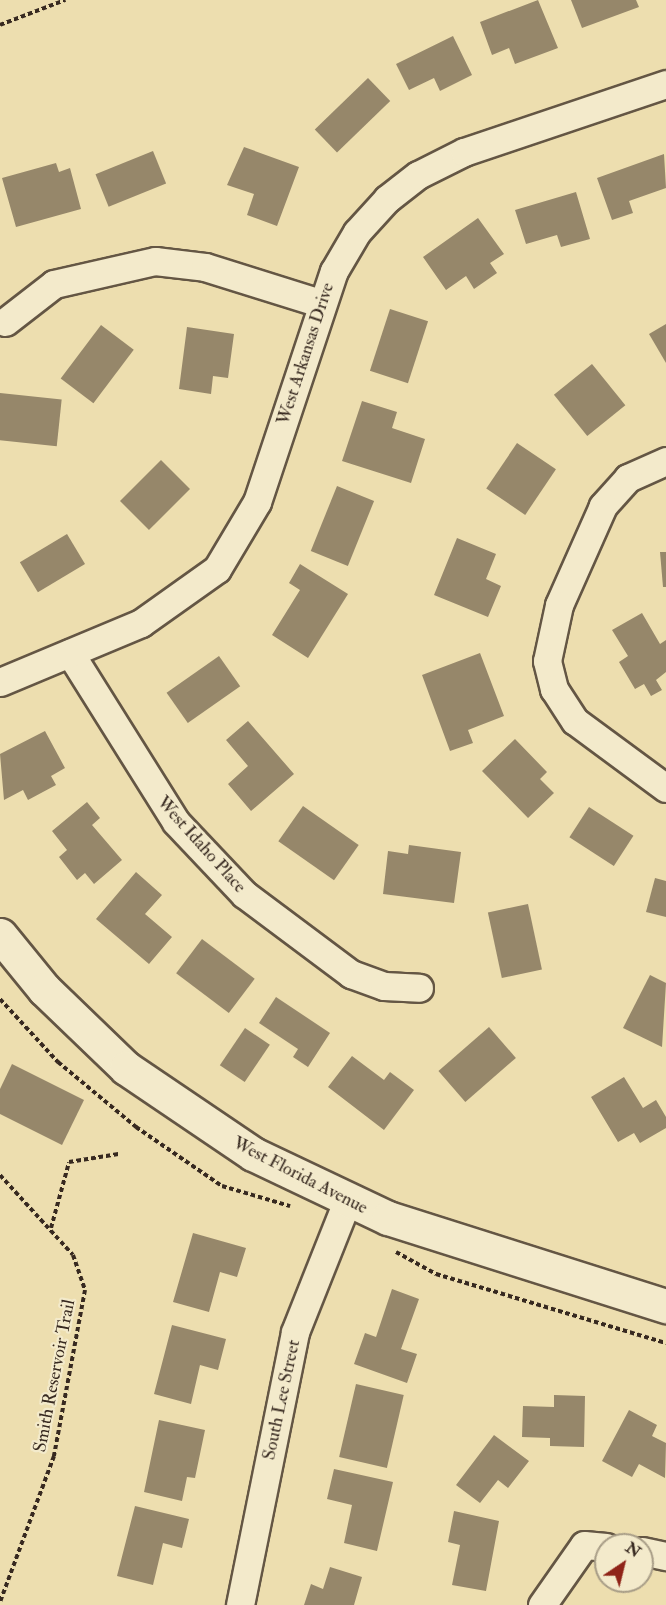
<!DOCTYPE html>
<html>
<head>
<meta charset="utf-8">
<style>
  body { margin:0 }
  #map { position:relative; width:666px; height:1605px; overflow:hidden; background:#eddeaf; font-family:"IM FELL Double Pica",serif }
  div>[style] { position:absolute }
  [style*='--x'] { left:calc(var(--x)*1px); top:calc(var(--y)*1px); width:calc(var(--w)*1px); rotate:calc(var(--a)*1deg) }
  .building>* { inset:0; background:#96876a; transform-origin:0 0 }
  .path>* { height:4px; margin-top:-2px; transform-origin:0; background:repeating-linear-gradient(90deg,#372920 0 4.5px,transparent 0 7.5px) }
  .roads { filter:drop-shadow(2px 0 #645644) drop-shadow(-2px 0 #645644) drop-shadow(0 2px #645644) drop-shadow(0 -2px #645644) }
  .street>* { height:27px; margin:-13.5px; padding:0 13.5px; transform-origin:13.5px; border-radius:13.5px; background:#f3eacb }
  .secondary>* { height:33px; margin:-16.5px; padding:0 16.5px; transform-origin:16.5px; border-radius:16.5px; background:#f3eacb }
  span { translate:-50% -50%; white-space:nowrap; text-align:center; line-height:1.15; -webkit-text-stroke:4.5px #f3eacb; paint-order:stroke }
  .street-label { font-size:18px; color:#372920 }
  .north { position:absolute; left:594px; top:1533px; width:60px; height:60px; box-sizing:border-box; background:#f3eacb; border:2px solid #a89d87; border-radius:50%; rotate:35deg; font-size:16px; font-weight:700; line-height:24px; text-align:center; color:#372920 }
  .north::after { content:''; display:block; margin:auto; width:21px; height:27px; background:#8f2418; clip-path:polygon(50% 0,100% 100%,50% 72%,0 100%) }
</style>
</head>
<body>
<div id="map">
  <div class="building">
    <div style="clip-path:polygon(538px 0,558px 48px,515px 64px,509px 48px,492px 55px,480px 22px)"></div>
    <div style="clip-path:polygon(571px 0,636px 0,639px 7px,582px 28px)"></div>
    <div style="clip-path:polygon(453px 36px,472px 75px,440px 91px,434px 78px,409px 90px,396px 64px)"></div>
    <div style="left:368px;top:78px;width:32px;height:74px;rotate:46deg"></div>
    <div style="clip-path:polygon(244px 147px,299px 167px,277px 226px,247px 215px,254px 194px,227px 185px)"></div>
    <div style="left:153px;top:151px;width:35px;height:62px;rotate:68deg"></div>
    <div style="clip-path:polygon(664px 154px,666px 188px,629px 201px,633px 213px,612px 220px,597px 178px)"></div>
    <div style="clip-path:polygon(56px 163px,59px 172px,70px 168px,81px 209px,16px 227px,2px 178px)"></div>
    <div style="clip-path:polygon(576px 192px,590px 239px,561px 247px,557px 235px,526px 244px,515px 210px)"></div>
    <div style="clip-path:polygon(478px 218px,504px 254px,490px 263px,497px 273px,474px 289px,466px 276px,446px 290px,423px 257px)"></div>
    <div style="left:390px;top:309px;width:40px;height:65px;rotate:18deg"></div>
    <div style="clip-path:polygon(666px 324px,666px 363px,649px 334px)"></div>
    <div style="left:101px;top:325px;width:41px;height:67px;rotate:37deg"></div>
    <div style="clip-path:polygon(187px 327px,234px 334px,228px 378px,213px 376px,211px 394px,179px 389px)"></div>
    <div style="left:592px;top:364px;width:53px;height:49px;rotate:51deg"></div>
    <div style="left:0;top:393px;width:62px;height:47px;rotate:6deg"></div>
    <div style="clip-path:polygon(362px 401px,397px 412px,392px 428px,425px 439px,411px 483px,342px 461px)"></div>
    <div style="left:517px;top:443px;width:47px;height:55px;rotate:34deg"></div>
    <div style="left:161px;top:460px;width:41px;height:58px;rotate:45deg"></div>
    <div style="left:337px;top:486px;width:40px;height:70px;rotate:22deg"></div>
    <div style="left:67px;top:534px;width:35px;height:55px;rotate:59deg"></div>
    <div style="clip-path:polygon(457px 538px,496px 554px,486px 579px,501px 586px,488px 617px,434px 595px)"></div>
    <div style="clip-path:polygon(660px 552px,666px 552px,666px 587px,663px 587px)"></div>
    <div style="clip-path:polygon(300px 564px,348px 594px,308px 658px,272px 635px,300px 590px,289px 583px)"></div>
    <div style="clip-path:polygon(642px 613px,660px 644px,666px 640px,666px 672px,656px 680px,662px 690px,651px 696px,644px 684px,635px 689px,619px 662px,628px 656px,612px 630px)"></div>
    <div style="clip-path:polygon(480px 653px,504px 716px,468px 730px,473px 743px,450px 751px,422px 675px)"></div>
    <div style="left:219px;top:656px;width:37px;height:64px;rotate:55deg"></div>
    <div style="clip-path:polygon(248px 721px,294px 774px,251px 811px,228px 784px,248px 766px,226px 740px)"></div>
    <div style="clip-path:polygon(45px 731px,65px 768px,51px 776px,56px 785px,28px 800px,23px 790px,4px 800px,0 754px)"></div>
    <div style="clip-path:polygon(515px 739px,547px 772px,540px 779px,554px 793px,528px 818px,482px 771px)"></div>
    <div style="clip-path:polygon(87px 802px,100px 818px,92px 825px,122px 860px,94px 884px,85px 873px,77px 880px,59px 857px,67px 850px,52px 831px)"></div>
    <div style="left:303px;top:806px;width:68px;height:43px;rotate:35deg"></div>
    <div style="left:589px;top:807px;width:53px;height:36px;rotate:33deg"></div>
    <div style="clip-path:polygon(409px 845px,461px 852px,454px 903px,383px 894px,388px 851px,408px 854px)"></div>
    <div style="clip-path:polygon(136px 872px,162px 895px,145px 914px,172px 937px,149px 964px,96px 919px)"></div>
    <div style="clip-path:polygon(655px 878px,666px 881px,666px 917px,646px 912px)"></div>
    <div style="left:528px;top:904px;width:67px;height:41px;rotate:78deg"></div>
    <div style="left:202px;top:939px;width:66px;height:43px;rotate:37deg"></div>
    <div style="clip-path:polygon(650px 975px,666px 983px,662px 1047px,623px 1028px)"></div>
    <div style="clip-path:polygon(276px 997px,330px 1033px,308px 1067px,293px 1057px,298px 1049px,259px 1023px)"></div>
    <div style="left:489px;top:1027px;width:41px;height:67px;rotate:49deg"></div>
    <div style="left:245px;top:1028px;width:30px;height:45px;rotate:34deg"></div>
    <div style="clip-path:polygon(352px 1056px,384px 1080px,390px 1072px,414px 1090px,384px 1130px,328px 1087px)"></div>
    <div style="clip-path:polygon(12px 1064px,84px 1100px,62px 1145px,0 1114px,0 1089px)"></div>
    <div style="clip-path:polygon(624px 1077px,643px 1108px,656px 1100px,666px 1117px,666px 1128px,640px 1143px,634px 1133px,618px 1142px,591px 1097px)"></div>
    <div style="clip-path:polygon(193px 1233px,246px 1248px,237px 1277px,220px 1272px,209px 1312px,173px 1302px)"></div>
    <div style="clip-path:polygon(392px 1289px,419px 1299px,401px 1349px,417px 1354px,407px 1383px,354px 1364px,365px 1333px,376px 1337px)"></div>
    <div style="clip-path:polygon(172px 1325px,226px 1339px,218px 1370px,200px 1365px,191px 1404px,154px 1394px)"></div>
    <div style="left:356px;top:1384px;width:49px;height:75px;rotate:13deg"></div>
    <div style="clip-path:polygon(554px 1395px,585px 1396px,584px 1447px,550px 1446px,550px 1438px,522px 1437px,523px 1406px,554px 1407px)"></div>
    <div style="clip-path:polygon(629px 1410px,657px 1425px,652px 1436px,666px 1443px,665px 1478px,639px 1464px,632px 1477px,602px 1461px)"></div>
    <div style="clip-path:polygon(159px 1420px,205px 1430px,195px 1478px,187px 1477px,182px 1501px,144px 1492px)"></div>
    <div style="clip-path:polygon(494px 1435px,529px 1461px,508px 1488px,498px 1480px,480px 1503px,456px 1485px)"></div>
    <div style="clip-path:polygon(334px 1469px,393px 1482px,377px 1551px,344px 1543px,352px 1505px,327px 1499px)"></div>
    <div style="clip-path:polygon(135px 1506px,189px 1519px,182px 1548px,163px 1543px,153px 1585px,117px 1576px)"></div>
    <div style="clip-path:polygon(454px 1511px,499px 1521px,486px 1591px,452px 1585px,460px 1545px,448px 1542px)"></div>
    <div style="clip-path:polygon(330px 1567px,362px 1577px,354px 1605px,304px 1605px,311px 1584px,323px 1589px)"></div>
  </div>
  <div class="path">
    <div style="--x:0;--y:25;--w:70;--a:-21"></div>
    <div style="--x:0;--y:999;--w:86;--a:47.4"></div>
    <div style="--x:58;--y:1062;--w:102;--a:39.8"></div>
    <div style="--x:136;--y:1127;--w:104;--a:34.5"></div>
    <div style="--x:222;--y:1186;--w:71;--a:16.4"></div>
    <div style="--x:0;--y:1175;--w:108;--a:47.6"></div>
    <div style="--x:73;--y:1255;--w:37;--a:71"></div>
    <div style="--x:85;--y:1290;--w:169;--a:100.6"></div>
    <div style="--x:54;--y:1456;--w:156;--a:110.3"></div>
    <div style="--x:51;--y:1228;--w:68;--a:-74.7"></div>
    <div style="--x:69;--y:1162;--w:50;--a:-9.3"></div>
    <div style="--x:396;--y:1252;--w:46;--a:28.8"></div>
    <div style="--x:436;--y:1274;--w:240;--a:16.7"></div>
  </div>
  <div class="roads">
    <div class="street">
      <div style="--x:5;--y:322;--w:62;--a:-37.8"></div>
      <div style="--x:54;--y:284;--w:104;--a:-12.8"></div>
      <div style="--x:155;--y:261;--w:50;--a:6.8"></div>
      <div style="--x:205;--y:267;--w:121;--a:17.4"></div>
      <div style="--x:666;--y:461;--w:42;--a:155.9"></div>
      <div style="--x:628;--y:478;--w:38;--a:132"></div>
      <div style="--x:603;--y:506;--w:108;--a:114"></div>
      <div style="--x:559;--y:605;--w:57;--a:102.1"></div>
      <div style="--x:547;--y:661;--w:29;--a:76"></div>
      <div style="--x:554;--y:689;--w:38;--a:57"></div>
      <div style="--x:575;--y:721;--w:113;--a:36.4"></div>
      <div style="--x:70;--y:653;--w:199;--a:57.9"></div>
      <div style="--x:176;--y:822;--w:99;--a:46.6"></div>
      <div style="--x:244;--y:894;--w:134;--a:36.8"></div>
      <div style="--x:351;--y:974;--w:35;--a:20"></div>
      <div style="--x:384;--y:986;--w:35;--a:3"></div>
      <div style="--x:0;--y:682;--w:153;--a:-22.7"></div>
      <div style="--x:141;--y:623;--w:93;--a:-35.4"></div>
      <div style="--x:217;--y:569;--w:78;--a:-59.2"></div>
      <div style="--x:257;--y:502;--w:243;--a:-71.6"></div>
      <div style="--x:334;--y:271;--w:45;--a:-59.5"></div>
      <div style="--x:357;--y:232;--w:45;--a:-47.7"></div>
      <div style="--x:387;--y:199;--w:39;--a:-38"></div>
      <div style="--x:418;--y:175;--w:51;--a:-26.6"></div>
      <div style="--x:464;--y:152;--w:213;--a:-18.6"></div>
      <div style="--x:642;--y:1551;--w:25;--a:12"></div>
      <div style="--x:240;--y:1605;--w:278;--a:-78.6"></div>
      <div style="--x:295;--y:1332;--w:141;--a:-68.3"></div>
      <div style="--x:542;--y:1605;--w:73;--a:-55"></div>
      <div style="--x:584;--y:1545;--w:22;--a:5"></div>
    </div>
    <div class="secondary">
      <div style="--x:0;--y:935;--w:70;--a:50.8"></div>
      <div style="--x:44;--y:989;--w:114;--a:43.9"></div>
      <div style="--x:126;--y:1068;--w:153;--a:34.1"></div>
      <div style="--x:253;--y:1154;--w:149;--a:25.4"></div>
      <div style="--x:388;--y:1218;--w:292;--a:17.6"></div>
    </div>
  </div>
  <div class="street-label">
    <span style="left:306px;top:354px;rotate:-72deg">West Arkansas Drive</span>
    <span style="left:201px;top:845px;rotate:48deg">West Idaho Place</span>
    <span style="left:300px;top:1176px;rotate:27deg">West Florida Avenue</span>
    <span style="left:55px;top:1376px;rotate:-79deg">Smith Reservoir Trail</span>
    <span style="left:282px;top:1400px;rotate:-78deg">South Lee Street</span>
  </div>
  <div class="north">N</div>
</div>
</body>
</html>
